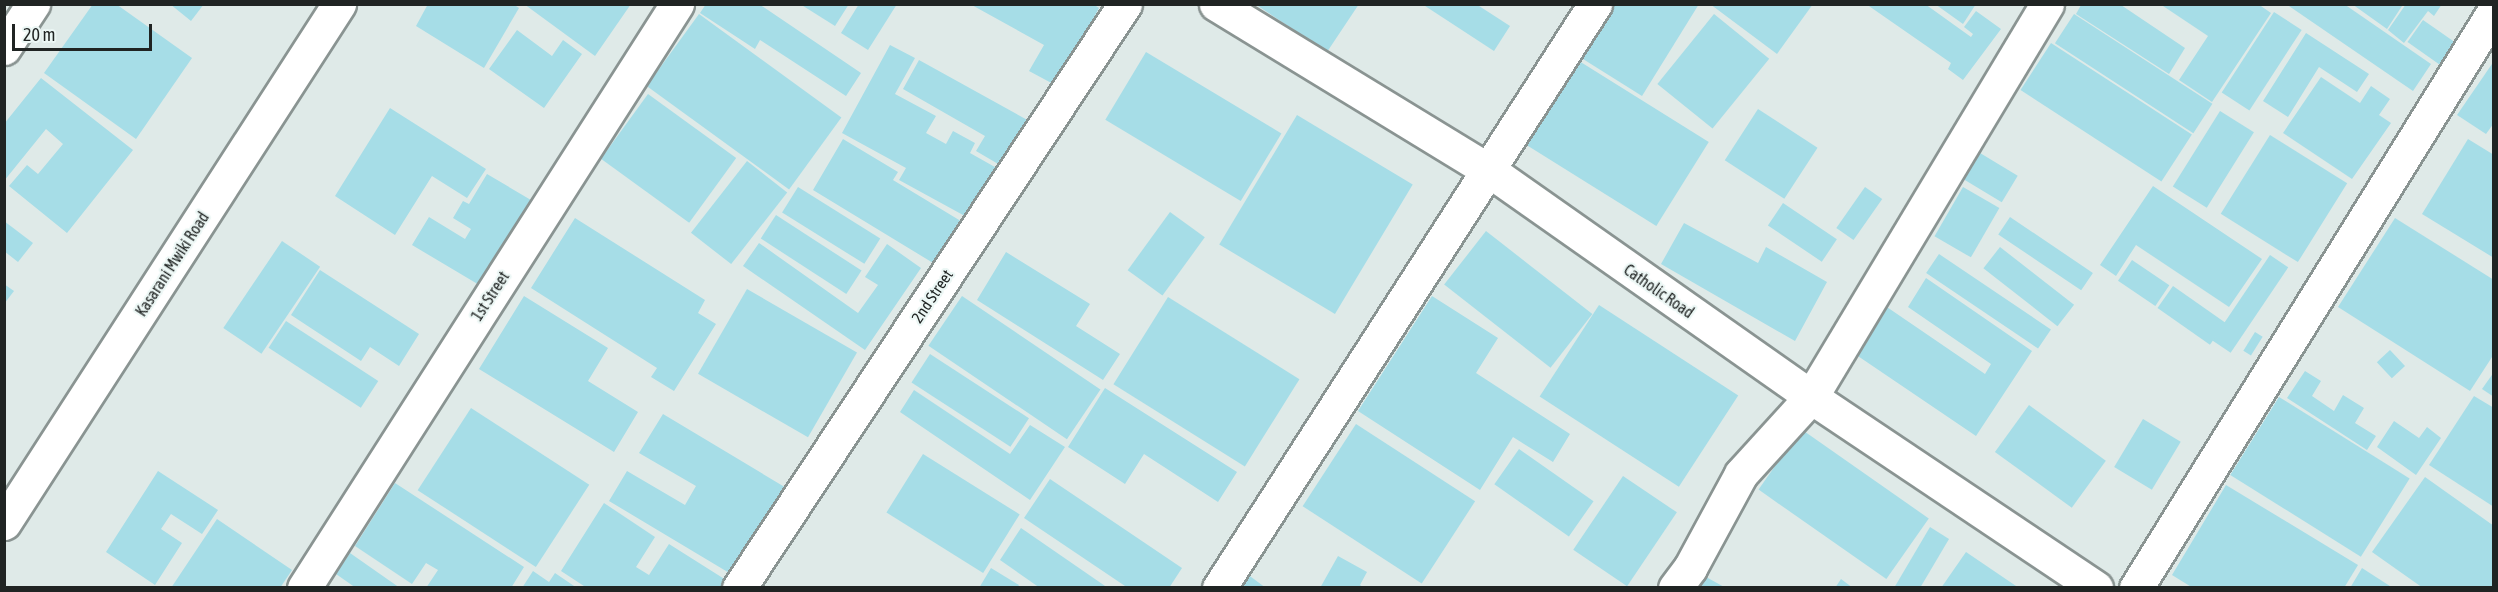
<!DOCTYPE html>
<html>
<head>
<meta charset="utf-8">
<style>
  body { margin:0 }
  #map { position:relative; width:2498px; height:592px; overflow:hidden; background:#dfeae8; font-family:"Asap Condensed",sans-serif }
  div>[style] { position:absolute }
  [style*='--x'] { left:calc(var(--x)*1px); top:calc(var(--y)*1px); width:calc(var(--w)*1px); rotate:calc(var(--a)*1deg) }
  .building>* { inset:0; background:#a6dde7; transform-origin:0 0 }
  .roads { filter:drop-shadow(2px 0 #8a9492) drop-shadow(-2px 0 #8a9492) drop-shadow(0 2px #8a9492) drop-shadow(0 -2px #8a9492) }
  .street>* { height:33px; margin:-16.5px; padding:0 16.5px; transform-origin:16.5px; border-radius:16.5px; background:#fff }
  .secondary>* { height:33px; margin:-16.5px; padding:0 16.5px; transform-origin:16.5px; border-radius:16.5px; background:#fff }
  span { translate:-50% -50%; white-space:nowrap; text-align:center; line-height:1.15; -webkit-text-stroke:4.5px #ecf7f5; paint-order:stroke }
  .street-label { font-size:16px; color:#202423 }
  .frame { position:absolute; inset:0; border:6px solid #202423; pointer-events:none }
  .scale { position:absolute; left:12px; top:24px; width:140px; height:27px; box-sizing:border-box; border:3px solid #202423; border-top:0; padding-left:8px; font-size:18px; line-height:21px; white-space:nowrap; color:#202423; -webkit-text-stroke:4px #ecf7f5; paint-order:stroke }
</style>
</head>
<body>
<div id="map">
  <div class="building">
    <div style="clip-path:polygon(93px 4px,116px 4px,192px 58px,136px 139px,44px 73px)"></div>
    <div style="clip-path:polygon(170px 4px,204px 4px,191px 21px)"></div>
    <div style="clip-path:polygon(428px 4px,513px 4px,519px 8px,484px 68px,416px 26px)"></div>
    <div style="clip-path:polygon(524px 4px,631px 4px,595px 56px)"></div>
    <div style="clip-path:polygon(706px 4px,759px 4px,861px 73px,846px 96px,760px 40px,755px 49px,700px 13px)"></div>
    <div style="clip-path:polygon(800px 4px,849px 4px,835px 26px)"></div>
    <div style="clip-path:polygon(859px 4px,897px 4px,868px 50px,841px 33px)"></div>
    <div style="clip-path:polygon(970px 4px,1093px 4px,1099px 8px,1057px 86px,1029px 71px,1044px 45px)"></div>
    <div style="clip-path:polygon(1255px 4px,1359px 4px,1327px 52px)"></div>
    <div style="clip-path:polygon(1422px 4px,1476px 4px,1510px 26px,1494px 51px)"></div>
    <div style="clip-path:polygon(1606px 4px,1699px 4px,1642px 96px,1575px 54px)"></div>
    <div style="clip-path:polygon(1710px 4px,1813px 4px,1777px 54px)"></div>
    <div style="clip-path:polygon(1866px 4px,1925px 4px,1971px 37px,1973px 34px,1964px 27px,1976px 11px,2001px 29px,1963px 80px,1948px 69px,1951px 63px)"></div>
    <div style="clip-path:polygon(1935px 4px,1976px 4px,1963px 24px)"></div>
    <div style="clip-path:polygon(2160px 4px,2258px 4px,2271px 13px,2212px 102px,2179px 80px,2208px 36px)"></div>
    <div style="clip-path:polygon(2286px 4px,2344px 4px,2431px 64px,2413px 91px)"></div>
    <div style="clip-path:polygon(2352px 4px,2400px 4px,2402px 6px,2387px 29px)"></div>
    <div style="clip-path:polygon(2406px 4px,2442px 4px,2434px 16px,2428px 11px,2404px 43px,2388px 30px)"></div>
    <div style="clip-path:polygon(2081px 5px,2121px 5px,2185px 48px,2169px 74px,2076px 14px)"></div>
    <div style="left:2274px;top:12px;width:33px;height:96px;rotate:33deg"></div>
    <div style="left:699px;top:14px;width:176px;height:89px;rotate:36deg"></div>
    <div style="left:1714px;top:14px;width:71px;height:90px;rotate:39deg"></div>
    <div style="left:2074px;top:14px;width:165px;height:35px;rotate:33deg"></div>
    <div style="left:2423px;top:20px;width:39px;height:27px;rotate:35deg"></div>
    <div style="clip-path:polygon(517px 30px,552px 56px,563px 40px,582px 54px,544px 108px,489px 69px)"></div>
    <div style="clip-path:polygon(2306px 33px,2369px 74px,2357px 92px,2319px 67px,2288px 117px,2263px 101px)"></div>
    <div style="left:2051px;top:43px;width:168px;height:56px;rotate:33deg"></div>
    <div style="clip-path:polygon(890px 45px,915px 58px,895px 94px,936px 116px,926px 133px,946px 144px,953px 131px,975px 143px,970px 153px,1002px 171px,974px 221px,899px 180px,906px 168px,842px 133px)"></div>
    <div style="left:1146px;top:52px;width:158px;height:79px;rotate:31deg"></div>
    <div style="clip-path:polygon(919px 60px,1031px 122px,1005px 168px,976px 151px,985px 136px,903px 89px)"></div>
    <div style="left:1579px;top:61px;width:153px;height:99px;rotate:32deg"></div>
    <div style="clip-path:polygon(2494px 61px,2494px 123px,2486px 134px,2457px 115px)"></div>
    <div style="clip-path:polygon(2321px 77px,2360px 103px,2371px 86px,2390px 99px,2379px 115px,2391px 123px,2352px 179px,2283px 133px)"></div>
    <div style="clip-path:polygon(41px 78px,133px 150px,67px 233px,9px 186px,27px 165px,38px 174px,63px 144px,46px 129px,4px 181px,4px 124px)"></div>
    <div style="left:648px;top:94px;width:109px;height:80px;rotate:36deg"></div>
    <div style="clip-path:polygon(390px 108px,486px 169px,467px 198px,432px 176px,395px 235px,335px 196px)"></div>
    <div style="left:1758px;top:109px;width:71px;height:61px;rotate:33deg"></div>
    <div style="left:2220px;top:111px;width:40px;height:89px;rotate:32deg"></div>
    <div style="left:1297px;top:115px;width:135px;height:151px;rotate:31deg"></div>
    <div style="left:2270px;top:135px;width:91px;height:93px;rotate:32deg"></div>
    <div style="clip-path:polygon(843px 139px,898px 172px,893px 180px,969px 226px,943px 269px,813px 190px)"></div>
    <div style="clip-path:polygon(2468px 139px,2494px 155px,2494px 258px,2422px 214px)"></div>
    <div style="left:1980px;top:153px;width:44px;height:31px;rotate:31deg"></div>
    <div style="left:747px;top:161px;width:51px;height:91px;rotate:38deg"></div>
    <div style="clip-path:polygon(487px 174px,536px 203px,486px 289px,412px 245px,429px 217px,465px 239px,471px 229px,453px 218px,463px 201px,469px 204px)"></div>
    <div style="clip-path:polygon(2153px 186px,2262px 259px,2229px 307px,2136px 245px,2116px 276px,2100px 265px)"></div>
    <div style="left:798px;top:187px;width:97px;height:30px;rotate:32deg"></div>
    <div style="left:1865px;top:187px;width:21px;height:50px;rotate:35deg"></div>
    <div style="left:1963px;top:187px;width:42px;height:57px;rotate:30deg"></div>
    <div style="left:1783px;top:203px;width:65px;height:27px;rotate:34deg"></div>
    <div style="left:1170px;top:212px;width:43px;height:72px;rotate:36deg"></div>
    <div style="left:776px;top:215px;width:102px;height:28px;rotate:33deg"></div>
    <div style="left:2010px;top:217px;width:100px;height:21px;rotate:34deg"></div>
    <div style="clip-path:polygon(575px 218px,705px 300px,698px 313px,716px 324px,674px 391px,651px 377px,657px 368px,531px 288px)"></div>
    <div style="clip-path:polygon(2395px 218px,2494px 280px,2494px 354px,2470px 391px,2338px 307px)"></div>
    <div style="clip-path:polygon(4px 221px,33px 243px,18px 262px,4px 251px)"></div>
    <div style="clip-path:polygon(1684px 223px,1758px 263px,1766px 247px,1827px 282px,1795px 341px,1661px 264px)"></div>
    <div style="left:1486px;top:231px;width:135px;height:68px;rotate:38deg"></div>
    <div style="left:282px;top:241px;width:46px;height:105px;rotate:34deg"></div>
    <div style="clip-path:polygon(759px 243px,858px 313px,878px 285px,865px 277px,887px 244px,921px 268px,865px 350px,743px 266px)"></div>
    <div style="left:2000px;top:247px;width:94px;height:27px;rotate:38deg"></div>
    <div style="clip-path:polygon(1006px 252px,1090px 304px,1076px 326px,1120px 354px,1103px 380px,977px 300px)"></div>
    <div style="left:1939px;top:254px;width:135px;height:23px;rotate:34deg"></div>
    <div style="left:2270px;top:255px;width:22px;height:103px;rotate:34deg"></div>
    <div style="left:2132px;top:260px;width:45px;height:25px;rotate:34deg"></div>
    <div style="clip-path:polygon(320px 270px,419px 334px,399px 366px,370px 347px,361px 361px,291px 315px)"></div>
    <div style="clip-path:polygon(1926px 278px,2032px 351px,1976px 436px,1849px 350px,1881px 303px,1985px 374px,1991px 364px,1908px 307px)"></div>
    <div style="clip-path:polygon(4px 284px,14px 291px,4px 304px)"></div>
    <div style="left:2173px;top:286px;width:64px;height:27px;rotate:35deg"></div>
    <div style="left:747px;top:289px;width:127px;height:98px;rotate:30deg"></div>
    <div style="clip-path:polygon(524px 296px,608px 348px,588px 381px,638px 412px,614px 452px,479px 369px)"></div>
    <div style="left:962px;top:296px;width:167px;height:60px;rotate:34deg"></div>
    <div style="clip-path:polygon(1432px 296px,1498px 338px,1476px 373px,1570px 434px,1553px 462px,1513px 437px,1480px 490px,1358px 411px)"></div>
    <div style="left:1168px;top:297px;width:155px;height:103px;rotate:32deg"></div>
    <div style="left:1599px;top:305px;width:166px;height:109px;rotate:33deg"></div>
    <div style="left:286px;top:321px;width:110px;height:32px;rotate:33deg"></div>
    <div style="left:2255px;top:332px;width:9px;height:22px;rotate:32deg"></div>
    <div style="left:2390px;top:350px;width:22px;height:18px;rotate:47deg"></div>
    <div style="left:930px;top:354px;width:118px;height:34px;rotate:33deg"></div>
    <div style="clip-path:polygon(2305px 371px,2321px 381px,2312px 396px,2334px 411px,2343px 395px,2364px 408px,2355px 423px,2376px 436px,2367px 450px,2287px 398px)"></div>
    <div style="clip-path:polygon(2494px 372px,2494px 397px,2482px 389px)"></div>
    <div style="clip-path:polygon(1105px 388px,1237px 472px,1218px 502px,1144px 454px,1125px 484px,1068px 447px)"></div>
    <div style="clip-path:polygon(914px 390px,1010px 454px,1030px 425px,1065px 447px,1030px 500px,900px 412px)"></div>
    <div style="clip-path:polygon(2474px 396px,2494px 408px,2494px 507px,2429px 465px)"></div>
    <div style="left:2279px;top:397px;width:154px;height:92px;rotate:32deg"></div>
    <div style="left:2029px;top:405px;width:95px;height:58px;rotate:36deg"></div>
    <div style="left:471px;top:408px;width:141px;height:98px;rotate:33deg"></div>
    <div style="clip-path:polygon(663px 414px,788px 489px,736px 577px,609px 501px,627px 471px,685px 505px,696px 486px,639px 453px)"></div>
    <div style="left:2143px;top:419px;width:44px;height:56px;rotate:31deg"></div>
    <div style="clip-path:polygon(2394px 421px,2419px 438px,2427px 427px,2441px 438px,2416px 475px,2377px 447px)"></div>
    <div style="left:1356px;top:424px;width:142px;height:98px;rotate:33deg"></div>
    <div style="left:1801px;top:429px;width:156px;height:74px;rotate:35deg"></div>
    <div style="left:1519px;top:449px;width:91px;height:43px;rotate:35deg"></div>
    <div style="left:923px;top:454px;width:114px;height:69px;rotate:32deg"></div>
    <div style="clip-path:polygon(158px 471px,218px 510px,202px 534px,171px 514px,161px 529px,182px 543px,155px 585px,106px 552px)"></div>
    <div style="left:1623px;top:476px;width:65px;height:89px;rotate:34deg"></div>
    <div style="clip-path:polygon(2425px 477px,2494px 526px,2494px 588px,2423px 588px,2372px 552px)"></div>
    <div style="clip-path:polygon(1050px 479px,1182px 568px,1169px 588px,1128px 588px,1024px 518px)"></div>
    <div style="clip-path:polygon(395px 483px,524px 567px,511px 588px,426px 588px,438px 570px,426px 563px,412px 584px,355px 546px)"></div>
    <div style="clip-path:polygon(2226px 485px,2358px 565px,2344px 588px,2193px 588px,2172px 575px)"></div>
    <div style="clip-path:polygon(604px 503px,655px 537px,636px 567px,649px 575px,669px 544px,726px 580px,721px 588px,587px 588px,561px 571px)"></div>
    <div style="clip-path:polygon(217px 519px,292px 570px,280px 588px,171px 588px)"></div>
    <div style="clip-path:polygon(1930px 527px,1949px 539px,1920px 588px,1894px 588px)"></div>
    <div style="clip-path:polygon(1021px 528px,1108px 588px,1040px 588px,1000px 560px)"></div>
    <div style="clip-path:polygon(1966px 552px,2019px 588px,1941px 588px)"></div>
    <div style="clip-path:polygon(350px 553px,400px 588px,356px 588px,336px 574px)"></div>
    <div style="clip-path:polygon(1338px 556px,1367px 572px,1360px 585px,1364px 588px,1320px 588px)"></div>
    <div style="clip-path:polygon(991px 568px,1019px 585px,1017px 588px,979px 588px)"></div>
    <div style="clip-path:polygon(1239px 568px,1266px 588px,1226px 588px)"></div>
    <div style="clip-path:polygon(2362px 568px,2393px 588px,2350px 588px)"></div>
    <div style="clip-path:polygon(533px 571px,549px 582px,555px 573px,577px 588px,522px 588px)"></div>
    <div style="clip-path:polygon(1697px 572px,1726px 588px,1689px 588px)"></div>
    <div style="clip-path:polygon(1841px 579px,1853px 588px,1835px 588px)"></div>
  </div>
  <div class="roads">
    <div class="street">
      <div style="--x:1216;--y:4;--w:321;--a:31.4"></div>
      <div style="--x:1490;--y:171;--w:393;--a:35.1"></div>
      <div style="--x:1811;--y:397;--w:343;--a:33.8"></div>
      <div style="--x:4;--y:48;--w:53;--a:-56.6"></div>
      <div style="--x:304;--y:588;--w:693;--a:-57.43"></div>
      <div style="--x:739;--y:588;--w:700;--a:-56.54"></div>
      <div style="--x:1219;--y:588;--w:695;--a:-57.23"></div>
      <div style="--x:1675;--y:588;--w:25;--a:-53"></div>
      <div style="--x:1690;--y:568;--w:107;--a:-61.5"></div>
      <div style="--x:1741;--y:474;--w:104;--a:-47.7"></div>
      <div style="--x:1811;--y:397;--w:458;--a:-59"></div>
      <div style="--x:2136;--y:588;--w:679;--a:-58.18"></div>
    </div>
    <div class="secondary">
      <div style="--x:4;--y:523;--w:618;--a:-57.16"></div>
    </div>
  </div>
  <div class="street-label">
    <span style="left:172px;top:264px;rotate:-57deg">Kasarani Mwiki Road</span>
    <span style="left:1659px;top:291px;rotate:35deg">Catholic Road</span>
    <span style="left:490px;top:296px;rotate:-57deg">1st Street</span>
    <span style="left:932px;top:296px;rotate:-56deg">2nd Street</span>
  </div>
  <div class="frame"></div>
  <div class="scale">20 m</div>
</div>
</body>
</html>
